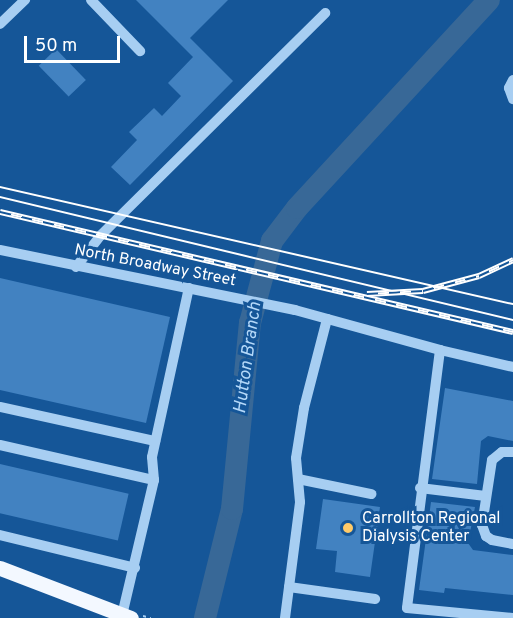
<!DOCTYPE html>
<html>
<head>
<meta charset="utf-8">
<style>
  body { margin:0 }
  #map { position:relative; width:513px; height:618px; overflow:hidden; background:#155698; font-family:Overpass,sans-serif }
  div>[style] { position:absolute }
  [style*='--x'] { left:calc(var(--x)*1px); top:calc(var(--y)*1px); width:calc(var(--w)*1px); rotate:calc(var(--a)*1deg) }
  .river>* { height:22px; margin:-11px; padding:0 11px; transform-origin:11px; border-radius:11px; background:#386897 }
  .building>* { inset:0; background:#4282c1; transform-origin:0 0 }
  .path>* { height:2px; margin-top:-1px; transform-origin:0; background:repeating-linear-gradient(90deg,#a7cef2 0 3px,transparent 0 7.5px) }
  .minor>* { height:10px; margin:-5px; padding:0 5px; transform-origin:5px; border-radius:5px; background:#a7cef2 }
  .major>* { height:15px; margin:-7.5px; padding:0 7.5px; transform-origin:7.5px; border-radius:7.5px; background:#f3f8ff }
  .tram>* { height:1.5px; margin:-0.75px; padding:0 0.75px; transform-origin:0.75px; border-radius:0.75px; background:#fff }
  .rail>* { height:6px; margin-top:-3px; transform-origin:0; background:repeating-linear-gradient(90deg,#155698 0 11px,#fff 0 22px); box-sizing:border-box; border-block:2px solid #fff }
  .dots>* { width:16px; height:16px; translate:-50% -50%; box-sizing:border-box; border:3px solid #155698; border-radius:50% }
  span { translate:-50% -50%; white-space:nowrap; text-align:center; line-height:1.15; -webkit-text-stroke:6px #155698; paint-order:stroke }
  .street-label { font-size:16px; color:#fff }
  .poi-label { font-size:16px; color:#fff }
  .left { translate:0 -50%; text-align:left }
  .water-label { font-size:18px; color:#b4d8f9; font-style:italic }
  .scale { position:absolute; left:24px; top:36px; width:96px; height:27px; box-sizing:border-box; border:3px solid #fff; border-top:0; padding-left:8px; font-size:18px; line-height:21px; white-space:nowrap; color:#fff; -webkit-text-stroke:4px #155698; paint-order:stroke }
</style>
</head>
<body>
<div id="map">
  <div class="river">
    <div style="--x:205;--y:618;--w:112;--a:-76.1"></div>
    <div style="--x:232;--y:509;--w:187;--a:-84.5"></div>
    <div style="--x:250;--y:323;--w:85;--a:-75"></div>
    <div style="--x:272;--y:241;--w:41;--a:-52.9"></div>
    <div style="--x:297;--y:208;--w:283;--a:-47.3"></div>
  </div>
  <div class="building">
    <div style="clip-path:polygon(136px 0,228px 0,190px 38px,233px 81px,130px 185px,111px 167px,137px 140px,129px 132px,154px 108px,162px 116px,181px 96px,168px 83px,193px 57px)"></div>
    <div style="left:56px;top:49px;width:43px;height:24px;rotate:46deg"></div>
    <div style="clip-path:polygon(0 278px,170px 317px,146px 423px,0 390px)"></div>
    <div style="clip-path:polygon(445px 388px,513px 401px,513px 441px,488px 436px,481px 441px,477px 484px,432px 479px)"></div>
    <div style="left:0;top:464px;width:132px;height:48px;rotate:13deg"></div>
    <div style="clip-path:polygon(323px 499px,380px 507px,370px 577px,335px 572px,337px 551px,316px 549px)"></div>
    <div style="clip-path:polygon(431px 502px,475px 507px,468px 543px,473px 550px,513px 555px,513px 595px,445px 588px,444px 593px,419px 590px)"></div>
  </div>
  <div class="path">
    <div style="--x:143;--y:616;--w:8;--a:14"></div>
  </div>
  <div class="minor">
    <div style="--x:91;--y:0;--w:71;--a:46.1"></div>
    <div style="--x:0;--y:24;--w:35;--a:-44"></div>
    <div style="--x:513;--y:80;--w:9;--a:117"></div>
    <div style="--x:509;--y:88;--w:12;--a:70"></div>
    <div style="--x:0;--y:250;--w:301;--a:11.5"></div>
    <div style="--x:295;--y:310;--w:150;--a:15.4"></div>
    <div style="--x:440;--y:350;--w:75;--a:13.1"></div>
    <div style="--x:76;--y:267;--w:39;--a:-52"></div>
    <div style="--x:100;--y:236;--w:317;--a:-44.7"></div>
    <div style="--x:440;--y:350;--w:260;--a:97.3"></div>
    <div style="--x:407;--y:608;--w:106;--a:5.4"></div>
    <div style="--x:0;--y:407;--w:159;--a:12.4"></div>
    <div style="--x:0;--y:445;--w:158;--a:12.8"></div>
    <div style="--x:154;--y:480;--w:139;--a:103.3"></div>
    <div style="--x:513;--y:452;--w:11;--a:180"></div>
    <div style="--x:502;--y:452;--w:13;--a:141"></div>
    <div style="--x:492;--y:460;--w:66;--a:98.7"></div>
    <div style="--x:482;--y:525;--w:12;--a:70"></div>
    <div style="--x:486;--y:536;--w:7;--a:34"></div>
    <div style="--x:492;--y:540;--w:21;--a:11"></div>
    <div style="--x:298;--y:479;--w:75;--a:11.6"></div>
    <div style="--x:154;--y:480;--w:23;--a:-95"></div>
    <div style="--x:152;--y:457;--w:173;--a:-77.7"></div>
    <div style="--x:420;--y:488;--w:66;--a:6.9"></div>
    <div style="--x:0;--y:535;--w:139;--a:13.7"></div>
    <div style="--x:289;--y:587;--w:87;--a:7.9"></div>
    <div style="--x:285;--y:618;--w:117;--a:-82.6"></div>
    <div style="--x:300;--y:502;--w:44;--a:-95.2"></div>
    <div style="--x:296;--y:458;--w:51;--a:-80.9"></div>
    <div style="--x:304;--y:408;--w:92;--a:-75.5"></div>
  </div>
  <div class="major">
    <div style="--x:0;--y:568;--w:140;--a:20.9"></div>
  </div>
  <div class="tram">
    <div style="--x:0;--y:187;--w:526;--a:12.85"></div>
    <div style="--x:0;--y:197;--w:528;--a:13.48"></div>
  </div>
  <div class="rail">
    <div style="--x:0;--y:212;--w:527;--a:13.17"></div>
    <div style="--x:367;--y:294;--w:56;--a:-3.1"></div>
    <div style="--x:423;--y:291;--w:58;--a:-15"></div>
    <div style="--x:479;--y:276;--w:38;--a:-25"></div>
  </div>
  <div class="dots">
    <div style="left:348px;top:528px;background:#ffca69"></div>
  </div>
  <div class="street-label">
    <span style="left:155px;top:266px;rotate:11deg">North Broadway Street</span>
  </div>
  <div class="poi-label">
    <span class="left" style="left:362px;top:528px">Carrollton Regional<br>Dialysis Center</span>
  </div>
  <div class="water-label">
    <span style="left:249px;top:358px;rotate:-82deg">Hutton Branch</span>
  </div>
  <div class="scale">50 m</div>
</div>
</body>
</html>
